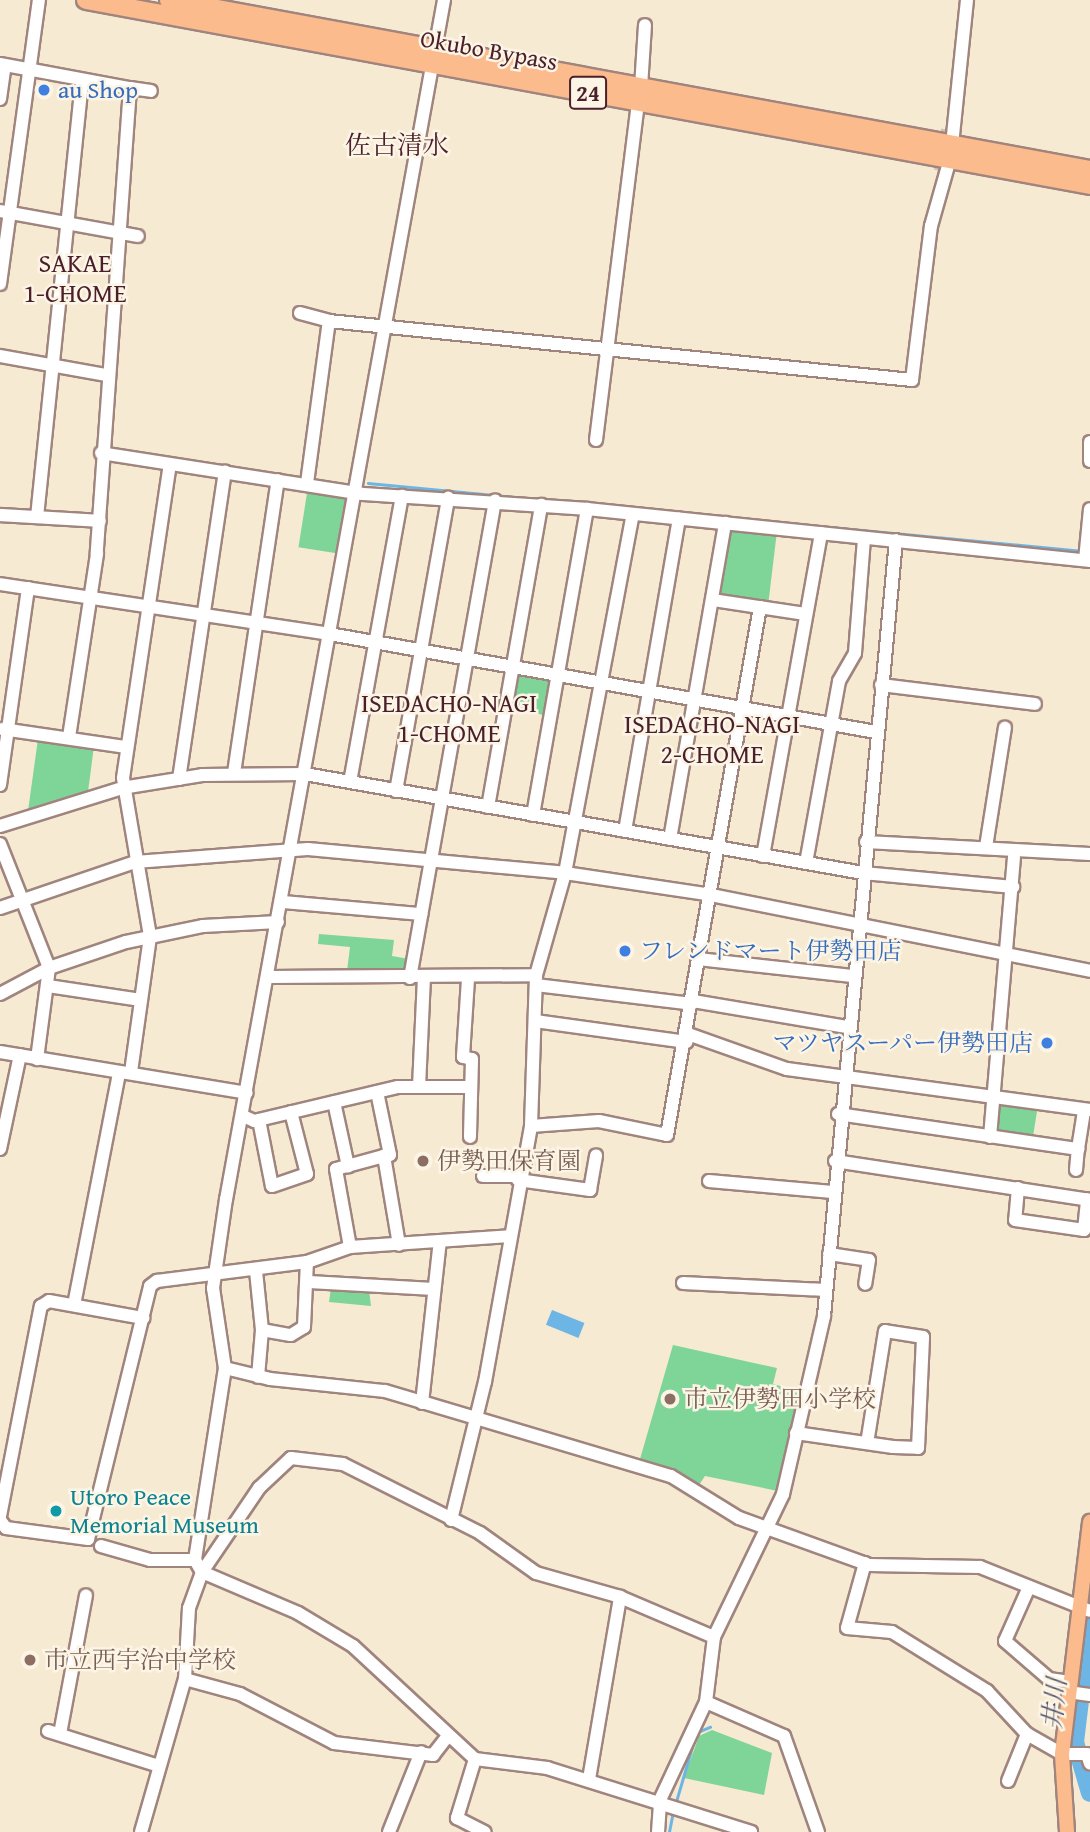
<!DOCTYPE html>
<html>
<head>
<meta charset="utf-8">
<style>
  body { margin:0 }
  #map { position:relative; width:1090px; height:1832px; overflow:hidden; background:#f7ead2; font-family:"Gentium Book Plus","Noto Serif JP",serif }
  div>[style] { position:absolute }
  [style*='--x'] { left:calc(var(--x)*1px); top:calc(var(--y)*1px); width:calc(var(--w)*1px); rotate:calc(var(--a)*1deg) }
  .green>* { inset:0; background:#7fd498; transform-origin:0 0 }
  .water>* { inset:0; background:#6db5e5; transform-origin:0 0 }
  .stream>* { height:2.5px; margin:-1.25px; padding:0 1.25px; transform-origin:1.25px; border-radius:1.25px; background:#6db5e5 }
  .river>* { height:18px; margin:-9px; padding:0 9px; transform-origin:9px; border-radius:9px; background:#6db5e5 }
  .minor-tunnel>* { height:12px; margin-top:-6px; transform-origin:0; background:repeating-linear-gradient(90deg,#d4c1b1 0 12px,transparent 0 18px) }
  .roads { filter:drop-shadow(2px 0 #a0847e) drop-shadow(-2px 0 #a0847e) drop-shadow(0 2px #a0847e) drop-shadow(0 -2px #a0847e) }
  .minor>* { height:12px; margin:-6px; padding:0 6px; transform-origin:6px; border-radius:6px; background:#fff }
  .major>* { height:14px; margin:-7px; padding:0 7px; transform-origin:7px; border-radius:7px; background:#fbbb8d }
  .highway>* { height:18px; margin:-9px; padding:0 9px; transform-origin:9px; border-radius:9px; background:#fbbb8d }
  .dots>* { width:19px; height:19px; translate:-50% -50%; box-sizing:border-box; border:4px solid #fcf5e5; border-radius:50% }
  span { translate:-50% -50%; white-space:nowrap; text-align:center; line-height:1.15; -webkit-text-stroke:5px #fcf5e5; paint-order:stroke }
  .shield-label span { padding:2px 5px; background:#fcf5e5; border:2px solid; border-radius:5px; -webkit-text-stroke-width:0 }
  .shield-label { font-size:23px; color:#4a1f2b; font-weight:700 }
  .street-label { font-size:24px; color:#4a1f2b }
  .shop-label { font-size:24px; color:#366cbe }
  .left { translate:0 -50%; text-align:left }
  .right { translate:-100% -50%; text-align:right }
  .education-label { font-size:24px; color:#785e54 }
  .culture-label { font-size:24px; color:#0d838f }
  .neighbourhood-label { font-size:26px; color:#4a1f2b }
  .water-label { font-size:26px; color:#56546c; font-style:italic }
</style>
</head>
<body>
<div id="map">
  <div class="green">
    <div style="left:308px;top:487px;width:40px;height:61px;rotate:9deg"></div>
    <div style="clip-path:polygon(730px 526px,777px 531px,768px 606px,717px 596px)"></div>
    <div style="left:519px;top:674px;width:35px;height:36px;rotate:10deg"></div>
    <div style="clip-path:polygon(38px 739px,94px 746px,88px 792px,28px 811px)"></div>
    <div style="clip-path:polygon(319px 934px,394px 940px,392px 956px,409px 959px,406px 973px,347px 971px,350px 947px,318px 944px)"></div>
    <div style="left:1000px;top:1102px;width:38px;height:29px;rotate:9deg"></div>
    <div style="clip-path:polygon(331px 1288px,369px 1290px,371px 1306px,329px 1302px)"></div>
    <div style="clip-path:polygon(673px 1345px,777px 1368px,773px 1384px,803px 1392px,778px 1491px,705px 1476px,699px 1485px,640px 1459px)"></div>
    <div style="clip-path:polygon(712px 1730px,772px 1753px,764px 1795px,684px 1778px,699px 1736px)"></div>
  </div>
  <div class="water">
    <div style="left:552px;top:1310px;width:35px;height:16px;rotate:22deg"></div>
  </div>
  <div class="stream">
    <div style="--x:368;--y:483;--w:718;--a:5.43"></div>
    <div style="--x:698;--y:1732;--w:13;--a:-23"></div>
    <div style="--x:675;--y:1805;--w:64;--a:-73.6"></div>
    <div style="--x:669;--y:1832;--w:21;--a:-79"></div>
  </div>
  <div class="river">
    <div style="--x:1090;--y:1618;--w:125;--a:96.9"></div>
    <div style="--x:1075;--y:1742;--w:53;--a:73.6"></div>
  </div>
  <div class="minor-tunnel">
    <div style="--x:940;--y:171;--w:42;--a:-80.3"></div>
  </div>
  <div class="roads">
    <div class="minor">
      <div style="--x:444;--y:0;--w:1219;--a:100.3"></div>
      <div style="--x:226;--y:1199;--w:90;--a:98.3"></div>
      <div style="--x:213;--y:1288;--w:81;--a:81.5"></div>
      <div style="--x:225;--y:1368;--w:194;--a:98.9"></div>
      <div style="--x:195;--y:1560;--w:14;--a:60"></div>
      <div style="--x:202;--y:1572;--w:104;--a:23.1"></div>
      <div style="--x:298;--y:1613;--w:64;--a:31"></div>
      <div style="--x:353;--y:1646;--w:166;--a:42.8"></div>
      <div style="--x:475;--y:1759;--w:73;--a:7.1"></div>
      <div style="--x:547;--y:1768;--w:214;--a:17.4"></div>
      <div style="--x:0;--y:64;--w:132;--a:10.5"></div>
      <div style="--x:130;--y:88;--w:467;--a:94.1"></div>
      <div style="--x:97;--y:554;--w:185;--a:98.7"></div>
      <div style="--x:641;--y:87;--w:62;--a:-86.3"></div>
      <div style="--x:130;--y:88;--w:21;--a:8"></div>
      <div style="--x:0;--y:99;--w:34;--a:-82"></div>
      <div style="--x:952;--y:145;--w:146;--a:-84.1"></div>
      <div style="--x:0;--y:211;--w:140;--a:10.3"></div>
      <div style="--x:0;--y:284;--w:287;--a:-82.2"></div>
      <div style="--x:300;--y:313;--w:30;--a:15"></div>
      <div style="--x:0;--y:356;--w:108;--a:10.2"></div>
      <div style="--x:596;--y:440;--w:342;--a:-82.9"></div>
      <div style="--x:1090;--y:442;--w:19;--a:90"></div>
      <div style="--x:101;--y:453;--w:264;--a:8.9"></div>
      <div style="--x:362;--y:494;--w:225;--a:3.8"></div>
      <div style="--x:587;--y:509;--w:506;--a:5.9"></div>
      <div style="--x:307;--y:483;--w:163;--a:-82.3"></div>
      <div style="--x:329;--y:321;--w:586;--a:5.78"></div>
      <div style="--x:912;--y:380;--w:155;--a:-83"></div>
      <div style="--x:931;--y:226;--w:70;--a:-74.2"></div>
      <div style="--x:0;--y:515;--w:100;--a:3.4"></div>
      <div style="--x:37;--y:517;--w:439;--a:-84.1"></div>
      <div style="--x:1085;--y:560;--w:51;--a:-84.4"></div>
      <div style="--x:0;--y:584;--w:328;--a:8.6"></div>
      <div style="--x:324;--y:633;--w:561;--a:10.17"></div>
      <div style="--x:713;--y:600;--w:94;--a:8.6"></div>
      <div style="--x:881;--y:685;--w:155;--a:7"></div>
      <div style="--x:2;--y:729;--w:125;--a:8.3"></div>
      <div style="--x:234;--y:773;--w:296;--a:-81.5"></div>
      <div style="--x:179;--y:779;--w:311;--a:-81.5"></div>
      <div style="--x:350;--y:782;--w:291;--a:-79.7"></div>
      <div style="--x:0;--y:785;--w:199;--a:-81.9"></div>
      <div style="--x:396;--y:791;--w:298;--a:-79.9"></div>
      <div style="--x:488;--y:807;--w:307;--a:-80"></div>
      <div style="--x:533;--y:815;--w:311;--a:-80"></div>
      <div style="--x:0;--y:826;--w:128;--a:-17.3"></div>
      <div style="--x:122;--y:788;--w:81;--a:-9.2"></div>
      <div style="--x:202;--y:775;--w:103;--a:-0.6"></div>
      <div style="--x:305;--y:774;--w:567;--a:10.06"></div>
      <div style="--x:863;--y:873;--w:151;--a:5.3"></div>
      <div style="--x:625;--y:831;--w:317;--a:-80.2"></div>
      <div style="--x:670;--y:839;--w:321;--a:-80.1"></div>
      <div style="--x:866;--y:842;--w:224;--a:3.1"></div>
      <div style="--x:0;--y:844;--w:133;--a:68.4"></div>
      <div style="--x:49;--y:968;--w:92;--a:97.5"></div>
      <div style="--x:986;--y:847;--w:121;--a:-81"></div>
      <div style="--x:763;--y:856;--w:328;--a:-79.8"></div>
      <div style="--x:806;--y:863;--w:185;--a:-79.7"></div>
      <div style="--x:839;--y:681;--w:32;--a:-60"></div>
      <div style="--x:855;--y:653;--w:115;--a:-85.5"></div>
      <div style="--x:283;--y:902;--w:139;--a:5"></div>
      <div style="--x:0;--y:908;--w:143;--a:-18.8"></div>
      <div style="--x:135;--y:862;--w:173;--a:-4.3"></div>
      <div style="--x:308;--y:849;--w:258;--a:5.3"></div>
      <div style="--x:565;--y:873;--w:143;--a:8.5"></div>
      <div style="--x:706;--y:894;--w:392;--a:11.3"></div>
      <div style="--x:698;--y:959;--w:155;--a:6.3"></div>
      <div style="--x:269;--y:977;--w:267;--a:-0.4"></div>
      <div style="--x:410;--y:978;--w:485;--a:-79.9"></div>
      <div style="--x:468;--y:979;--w:78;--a:93.7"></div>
      <div style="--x:463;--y:1057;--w:9;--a:13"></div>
      <div style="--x:472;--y:1059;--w:78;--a:91.5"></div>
      <div style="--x:536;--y:985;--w:157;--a:6.9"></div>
      <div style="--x:48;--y:986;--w:94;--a:8.6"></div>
      <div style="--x:0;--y:994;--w:55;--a:-28"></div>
      <div style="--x:49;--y:968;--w:81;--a:-18.7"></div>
      <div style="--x:126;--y:942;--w:79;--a:-11.7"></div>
      <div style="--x:203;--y:926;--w:75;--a:-3.1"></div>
      <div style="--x:693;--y:1001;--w:156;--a:9.6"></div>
      <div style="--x:535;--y:1021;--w:153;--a:7.9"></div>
      <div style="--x:688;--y:1034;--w:105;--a:19.5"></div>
      <div style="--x:787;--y:1069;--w:306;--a:7.7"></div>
      <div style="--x:0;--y:1052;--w:250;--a:9.4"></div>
      <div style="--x:131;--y:1072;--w:137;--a:-82"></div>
      <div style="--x:150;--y:936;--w:160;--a:-99.7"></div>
      <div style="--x:123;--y:778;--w:317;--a:-81.5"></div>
      <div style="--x:419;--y:1087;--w:109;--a:-87.4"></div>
      <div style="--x:377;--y:1092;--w:64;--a:78.3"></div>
      <div style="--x:390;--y:1155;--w:6;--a:171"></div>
      <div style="--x:334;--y:1102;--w:66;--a:77.7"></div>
      <div style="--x:838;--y:1114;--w:243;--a:8.3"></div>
      <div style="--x:1078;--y:1149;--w:39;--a:-81"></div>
      <div style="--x:243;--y:1116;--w:12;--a:24"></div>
      <div style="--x:254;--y:1121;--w:148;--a:-13.3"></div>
      <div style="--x:398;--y:1087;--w:73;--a:0"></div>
      <div style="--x:259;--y:1120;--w:67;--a:78.9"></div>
      <div style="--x:272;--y:1186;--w:37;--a:-19"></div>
      <div style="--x:307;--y:1174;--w:64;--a:-104.5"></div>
      <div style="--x:531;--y:1126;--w:68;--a:-4.2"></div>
      <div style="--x:599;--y:1121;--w:69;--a:11.6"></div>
      <div style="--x:667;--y:1135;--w:536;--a:-80.01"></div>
      <div style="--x:990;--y:1137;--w:281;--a:-85.1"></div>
      <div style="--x:0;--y:1149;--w:96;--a:-78"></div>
      <div style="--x:835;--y:1161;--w:258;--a:8.7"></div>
      <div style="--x:1076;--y:1170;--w:21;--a:-85"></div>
      <div style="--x:483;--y:1176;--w:35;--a:0"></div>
      <div style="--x:518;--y:1180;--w:73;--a:7.9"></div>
      <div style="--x:590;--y:1190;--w:35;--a:-80"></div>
      <div style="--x:709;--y:1181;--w:124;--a:5.1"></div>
      <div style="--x:1018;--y:1188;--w:32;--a:95"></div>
      <div style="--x:1015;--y:1220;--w:70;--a:8.2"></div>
      <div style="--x:1084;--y:1230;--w:31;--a:-84"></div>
      <div style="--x:350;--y:1247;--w:79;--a:-100.2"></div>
      <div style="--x:336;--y:1169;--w:50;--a:-15.2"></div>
      <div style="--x:384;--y:1156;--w:90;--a:80.4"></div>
      <div style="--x:829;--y:1254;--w:40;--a:8.5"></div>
      <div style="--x:869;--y:1260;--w:24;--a:99"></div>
      <div style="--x:256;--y:1271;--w:59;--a:84.2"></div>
      <div style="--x:262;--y:1330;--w:47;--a:94.9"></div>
      <div style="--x:309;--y:1282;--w:125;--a:3.2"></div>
      <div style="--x:683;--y:1283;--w:143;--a:2.8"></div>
      <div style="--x:74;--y:1305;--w:235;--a:-79"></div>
      <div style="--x:262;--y:1330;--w:29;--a:10"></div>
      <div style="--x:291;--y:1335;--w:15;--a:-32"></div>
      <div style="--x:304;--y:1327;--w:65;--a:-87.4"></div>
      <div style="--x:225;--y:1368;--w:46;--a:13.7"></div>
      <div style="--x:270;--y:1379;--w:116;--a:6"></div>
      <div style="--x:385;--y:1391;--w:298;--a:16.6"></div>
      <div style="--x:671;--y:1476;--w:80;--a:31.7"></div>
      <div style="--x:739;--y:1518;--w:138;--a:19.9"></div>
      <div style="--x:869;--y:1565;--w:111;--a:1"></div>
      <div style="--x:980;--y:1567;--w:118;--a:21.8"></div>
      <div style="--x:422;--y:1403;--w:163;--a:-83.7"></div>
      <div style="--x:796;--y:1433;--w:98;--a:8.2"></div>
      <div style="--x:893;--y:1447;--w:25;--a:2"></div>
      <div style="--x:918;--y:1448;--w:111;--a:-87.4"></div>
      <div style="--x:923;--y:1337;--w:38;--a:-171"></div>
      <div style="--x:885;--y:1331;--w:113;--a:99.1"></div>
      <div style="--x:0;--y:1516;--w:214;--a:-79"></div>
      <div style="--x:41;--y:1306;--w:9;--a:-32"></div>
      <div style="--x:49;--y:1301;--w:96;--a:10.3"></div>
      <div style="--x:0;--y:1520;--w:10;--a:53"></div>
      <div style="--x:6;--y:1528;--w:83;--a:7.6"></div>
      <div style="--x:88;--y:1539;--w:260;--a:-76.2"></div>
      <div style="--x:150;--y:1286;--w:9;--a:-36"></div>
      <div style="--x:157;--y:1281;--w:151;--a:-7.2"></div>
      <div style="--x:307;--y:1262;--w:46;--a:-19.2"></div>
      <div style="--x:350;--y:1247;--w:160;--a:-3.9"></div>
      <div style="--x:451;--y:1520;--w:142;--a:-76.2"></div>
      <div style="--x:485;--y:1382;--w:260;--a:-79.8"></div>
      <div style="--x:531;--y:1126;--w:151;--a:-88.1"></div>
      <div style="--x:536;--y:975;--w:106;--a:-74.1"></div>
      <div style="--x:565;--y:873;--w:365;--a:-79.3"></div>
      <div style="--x:101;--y:1546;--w:51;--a:15.9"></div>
      <div style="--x:150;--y:1560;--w:45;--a:0"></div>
      <div style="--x:865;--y:1563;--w:67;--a:105.5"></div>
      <div style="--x:847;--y:1628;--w:45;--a:5.1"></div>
      <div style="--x:892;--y:1632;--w:112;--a:31.8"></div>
      <div style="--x:987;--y:1691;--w:59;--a:47.1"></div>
      <div style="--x:1027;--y:1734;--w:40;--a:29.7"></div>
      <div style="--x:1062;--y:1754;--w:25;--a:0"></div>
      <div style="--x:1087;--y:1754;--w:10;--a:73"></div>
      <div style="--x:1029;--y:1587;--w:59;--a:114"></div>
      <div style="--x:1005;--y:1641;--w:58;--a:40.8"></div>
      <div style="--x:1049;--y:1679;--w:21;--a:8"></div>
      <div style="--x:185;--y:1679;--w:57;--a:15.3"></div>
      <div style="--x:240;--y:1694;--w:106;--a:27.5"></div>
      <div style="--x:334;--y:1743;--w:100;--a:6.9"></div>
      <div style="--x:433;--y:1755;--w:23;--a:-52"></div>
      <div style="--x:1068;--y:1692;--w:22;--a:8"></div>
      <div style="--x:706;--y:1702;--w:85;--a:23.6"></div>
      <div style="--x:784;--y:1736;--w:102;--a:70.5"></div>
      <div style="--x:48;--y:1731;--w:116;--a:17.5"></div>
      <div style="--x:60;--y:1734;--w:141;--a:-79.4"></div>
      <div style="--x:475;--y:1759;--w:62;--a:107"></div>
      <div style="--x:457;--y:1818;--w:31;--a:27"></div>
      <div style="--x:589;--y:1779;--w:185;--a:-80.3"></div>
      <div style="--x:1008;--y:1781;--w:51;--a:-68"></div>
      <div style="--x:141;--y:1832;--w:159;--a:-74"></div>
      <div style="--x:185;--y:1679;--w:71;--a:-86.8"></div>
      <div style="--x:189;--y:1608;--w:38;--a:-70"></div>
      <div style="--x:202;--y:1572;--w:102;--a:-55.8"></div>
      <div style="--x:259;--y:1488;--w:44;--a:-43.2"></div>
      <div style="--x:291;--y:1458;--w:52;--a:6.6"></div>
      <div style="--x:343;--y:1464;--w:153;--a:26.7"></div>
      <div style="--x:480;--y:1533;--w:69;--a:35.5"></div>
      <div style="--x:536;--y:1573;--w:87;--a:15.9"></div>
      <div style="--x:620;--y:1597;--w:102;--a:23.1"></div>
      <div style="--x:389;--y:1832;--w:86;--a:-68.2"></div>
      <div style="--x:658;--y:1832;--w:32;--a:-86"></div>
      <div style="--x:660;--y:1800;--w:108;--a:-64.9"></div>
      <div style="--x:706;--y:1702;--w:65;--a:-83"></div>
      <div style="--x:714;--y:1637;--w:159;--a:-64.2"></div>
      <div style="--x:783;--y:1494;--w:183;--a:-77"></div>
      <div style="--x:824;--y:1316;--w:779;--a:-84.7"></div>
    </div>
    <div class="major">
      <div style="--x:1067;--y:1832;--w:78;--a:-93.7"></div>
      <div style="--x:1062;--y:1754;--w:234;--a:-83.1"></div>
    </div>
    <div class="highway">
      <div style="--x:86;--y:0;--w:1021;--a:10.44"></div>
      <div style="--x:169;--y:0;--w:937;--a:10.46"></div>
    </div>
  </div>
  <div class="dots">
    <div style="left:44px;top:90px;background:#3f7fe0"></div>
    <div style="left:625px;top:951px;background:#3f7fe0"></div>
    <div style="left:1047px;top:1043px;background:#3f7fe0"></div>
    <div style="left:423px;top:1161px;background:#8d6e63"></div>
    <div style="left:670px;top:1399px;background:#8d6e63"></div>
    <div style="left:56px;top:1511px;background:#0f9aa8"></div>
    <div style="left:30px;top:1660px;background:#8d6e63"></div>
  </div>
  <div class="shield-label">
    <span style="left:588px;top:93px">24</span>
  </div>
  <div class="street-label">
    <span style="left:489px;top:50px;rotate:10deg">Okubo Bypass</span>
  </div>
  <div class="shop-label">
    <span class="left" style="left:58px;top:90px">au Shop</span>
    <span class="left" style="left:639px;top:951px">フレンドマート伊勢田店</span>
    <span class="right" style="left:1033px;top:1043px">マツヤスーパー伊勢田店</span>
  </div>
  <div class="education-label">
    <span class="left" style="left:437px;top:1161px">伊勢田保育園</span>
    <span class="left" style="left:684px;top:1399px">市立伊勢田小学校</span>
    <span class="left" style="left:44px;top:1660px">市立西宇治中学校</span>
  </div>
  <div class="culture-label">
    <span class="left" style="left:70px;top:1511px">Utoro Peace<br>Memorial Museum</span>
  </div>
  <div class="neighbourhood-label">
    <span style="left:397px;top:145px">佐古清水</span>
    <span style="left:75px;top:278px">SAKAE<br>1-CHOME</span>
    <span style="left:449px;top:718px">ISEDACHO-NAGI<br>1-CHOME</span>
    <span style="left:712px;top:739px">ISEDACHO-NAGI<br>2-CHOME</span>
  </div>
  <div class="water-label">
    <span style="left:1054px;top:1704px;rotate:-84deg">井川</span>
  </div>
</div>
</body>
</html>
